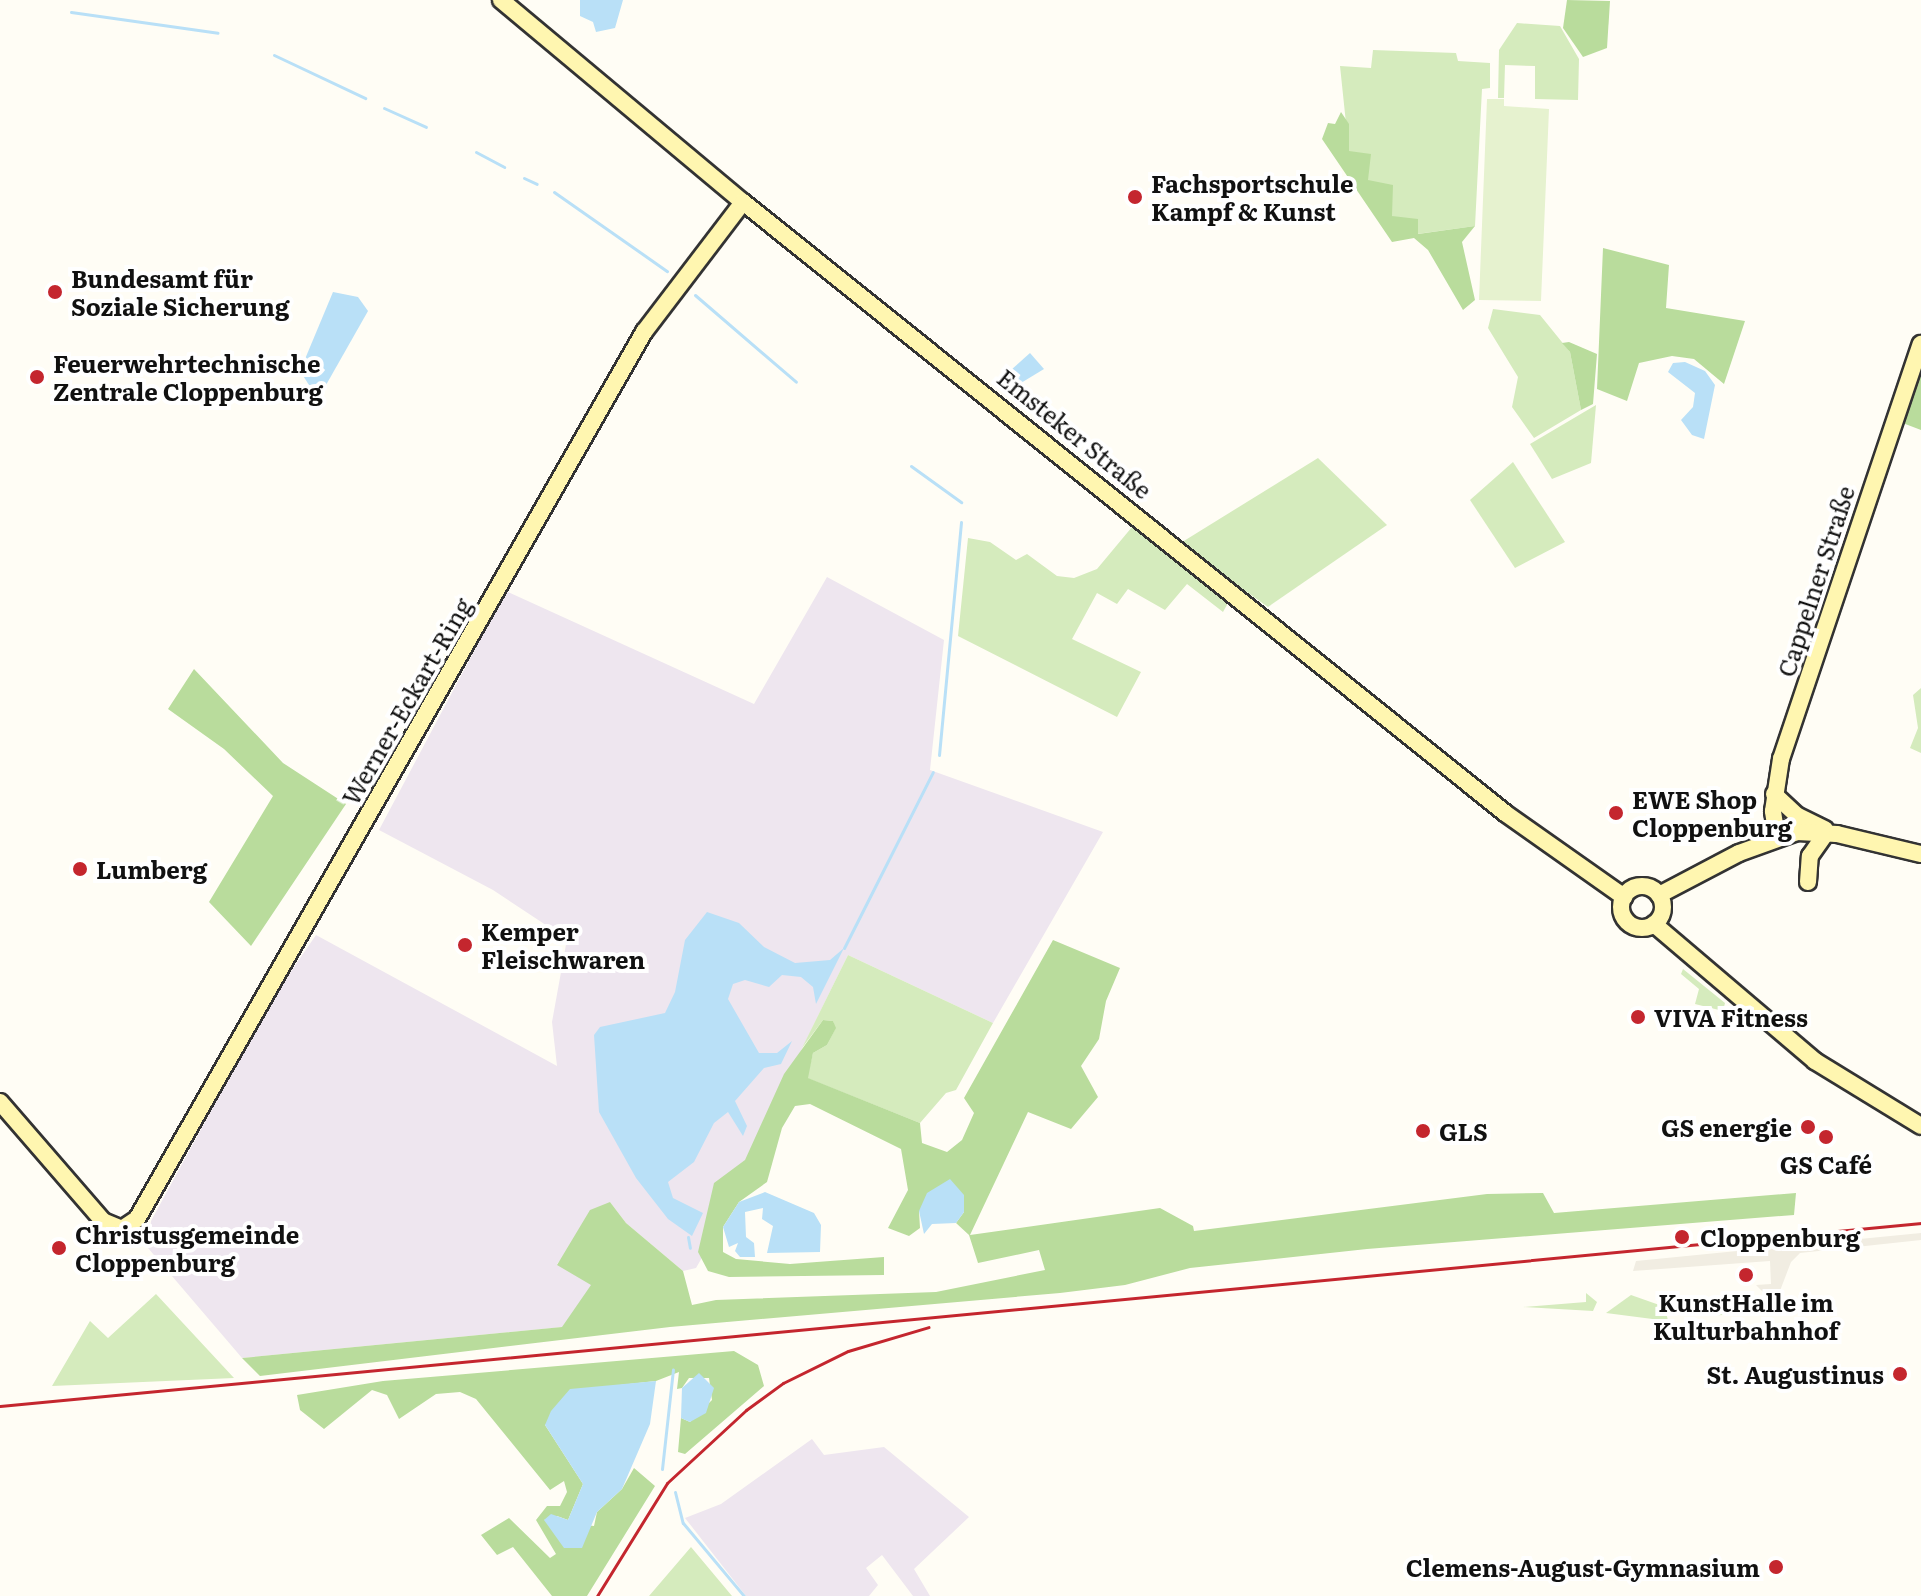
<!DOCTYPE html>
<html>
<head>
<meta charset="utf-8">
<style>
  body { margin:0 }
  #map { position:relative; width:1921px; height:1596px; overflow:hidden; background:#fffdf5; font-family:Literata,serif }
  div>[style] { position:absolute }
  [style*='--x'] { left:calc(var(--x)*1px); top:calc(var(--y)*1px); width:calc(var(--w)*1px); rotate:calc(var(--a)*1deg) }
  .industrial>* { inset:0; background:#eee6ef }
  .green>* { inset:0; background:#d5ebbd }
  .forest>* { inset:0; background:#b9dc9c }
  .pitch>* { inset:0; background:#e6f2cf }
  .plaza>* { inset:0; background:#f1ede2 }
  .water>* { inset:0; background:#b9e0f7 }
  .stream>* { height:3px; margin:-1.5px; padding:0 1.5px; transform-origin:1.5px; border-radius:1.5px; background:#b9e0f7 }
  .roads { filter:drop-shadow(2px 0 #333) drop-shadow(-2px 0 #333) drop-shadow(0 2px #333) drop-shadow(0 -2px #333) }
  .secondary>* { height:16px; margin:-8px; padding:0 8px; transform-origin:8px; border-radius:8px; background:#fff6b0 }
  .secondary>.ring { margin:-8px; padding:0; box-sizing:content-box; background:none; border:16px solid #fff6b0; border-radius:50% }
  .rail>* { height:3px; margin:-1.5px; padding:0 1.5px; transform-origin:1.5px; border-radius:1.5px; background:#c4262e }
  .dots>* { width:22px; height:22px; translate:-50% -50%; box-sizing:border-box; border:4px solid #fff; border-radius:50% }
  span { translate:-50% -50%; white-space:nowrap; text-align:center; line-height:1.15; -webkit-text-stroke:8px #fff; paint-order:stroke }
  .poi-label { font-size:24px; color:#111; font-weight:700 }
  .left { translate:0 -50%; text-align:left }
  .right { translate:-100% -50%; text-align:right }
  .street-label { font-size:24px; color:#111 }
</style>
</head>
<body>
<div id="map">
  <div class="industrial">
    <div style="clip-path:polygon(827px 577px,944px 640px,930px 770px,1103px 832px,993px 1023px,848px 955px,790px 1073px,753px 1169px,696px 1268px,683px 1271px,626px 1223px,610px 1202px,557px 1264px,592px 1285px,563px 1327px,242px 1358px,148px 1248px,151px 1221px,272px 999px,316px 935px,557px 1066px,552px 1022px,567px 939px,493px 890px,379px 830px,506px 591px,754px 704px)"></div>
    <div style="clip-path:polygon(812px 1439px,824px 1455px,884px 1447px,969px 1517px,914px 1569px,930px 1596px,913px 1596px,882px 1555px,866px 1568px,878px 1585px,869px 1596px,746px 1596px,685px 1518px,721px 1504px)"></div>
  </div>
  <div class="green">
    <div style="clip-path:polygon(1517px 23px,1560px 26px,1579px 59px,1578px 100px,1535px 99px,1535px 66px,1505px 65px,1504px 98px,1498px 98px,1499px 50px)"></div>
    <div style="clip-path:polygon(1373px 50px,1456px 53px,1458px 61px,1490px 63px,1490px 88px,1482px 89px,1475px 226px,1417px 234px,1392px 216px,1349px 152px,1340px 66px,1371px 68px)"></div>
    <div style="clip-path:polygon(1493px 309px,1540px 315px,1570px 352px,1581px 410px,1534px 438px,1512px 407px,1518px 377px,1488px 328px)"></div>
    <div style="clip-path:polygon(1596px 405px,1591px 463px,1552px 479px,1530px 444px)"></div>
    <div style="clip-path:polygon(1318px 458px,1387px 525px,1268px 607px,1179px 544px)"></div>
    <div style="clip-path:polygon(1513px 462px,1565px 542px,1515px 568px,1470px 500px)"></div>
    <div style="clip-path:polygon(1132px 527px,1228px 603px,1223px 612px,1187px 584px,1165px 610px,1128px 589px,1117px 604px,1097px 593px,1072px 639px,1141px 672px,1117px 717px,958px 636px,968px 538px,990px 542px,1016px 560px,1027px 554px,1057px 576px,1074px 578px,1097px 569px)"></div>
    <div style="clip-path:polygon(1921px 688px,1921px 753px,1910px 748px,1918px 728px,1913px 695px)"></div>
    <div style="clip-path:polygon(848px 955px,993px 1023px,956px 1090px,946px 1093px,920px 1123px,807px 1078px,813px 1053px,827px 1045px,835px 1029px,833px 1021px,823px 1020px,802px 1048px)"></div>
    <div style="clip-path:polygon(1683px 969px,1725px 1003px,1723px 1011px,1695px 1004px,1699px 989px,1681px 974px)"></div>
    <div style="clip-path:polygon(1586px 1293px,1597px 1302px,1593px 1311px,1523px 1307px,1586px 1302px)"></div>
    <div style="clip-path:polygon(156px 1294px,234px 1378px,52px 1386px,90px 1321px,108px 1338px)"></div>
    <div style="clip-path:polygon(1631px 1295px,1665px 1307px,1668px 1321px,1606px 1313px)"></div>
    <div style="clip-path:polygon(1739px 1298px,1752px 1301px,1723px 1315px,1698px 1316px,1701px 1302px,1706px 1302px,1703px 1309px,1734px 1305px)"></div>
    <div style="clip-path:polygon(691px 1547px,732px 1596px,733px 1596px,649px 1596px)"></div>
  </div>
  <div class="forest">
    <div style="clip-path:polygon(1567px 0,1610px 1px,1607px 48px,1583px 57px,1563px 28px)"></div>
    <div style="clip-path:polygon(1341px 112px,1349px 124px,1349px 151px,1371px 154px,1368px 180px,1393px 185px,1392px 216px,1418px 219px,1418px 234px,1475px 226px,1462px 242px,1475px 300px,1463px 310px,1428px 250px,1414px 238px,1392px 242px,1322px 139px,1328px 123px,1335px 124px)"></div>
    <div style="clip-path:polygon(1603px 248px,1669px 265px,1666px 308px,1745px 321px,1724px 384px,1694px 359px,1672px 356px,1639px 363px,1627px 401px,1597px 389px)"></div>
    <div style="clip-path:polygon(1569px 342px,1597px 354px,1593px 404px,1581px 410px,1570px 352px,1562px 343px)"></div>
    <div style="clip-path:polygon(1921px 366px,1921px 430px,1900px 422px)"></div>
    <div style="clip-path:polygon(194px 669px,283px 763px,346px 804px,251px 946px,209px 902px,273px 796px,224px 749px,168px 709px)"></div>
    <div style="clip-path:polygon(1053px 940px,1120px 968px,1106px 1001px,1099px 1039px,1081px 1066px,1098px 1097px,1071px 1129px,1028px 1112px,970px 1235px,1160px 1208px,1193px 1226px,1194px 1231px,1487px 1194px,1543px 1193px,1554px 1213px,1796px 1193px,1794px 1215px,1367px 1249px,1190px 1268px,1125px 1285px,1060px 1293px,670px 1327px,260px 1376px,242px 1358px,562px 1327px,591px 1285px,557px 1265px,590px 1210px,610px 1202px,626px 1223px,683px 1271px,692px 1305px,716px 1300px,936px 1292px,1045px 1270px,1039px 1250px,978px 1263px,969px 1235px,956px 1223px,964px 1212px,919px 1211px,920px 1228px,909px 1236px,888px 1228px,908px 1190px,901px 1149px,810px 1104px,795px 1106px,782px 1128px,767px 1182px,739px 1202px,723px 1227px,723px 1252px,736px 1259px,790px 1264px,884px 1257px,884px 1275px,729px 1277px,708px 1271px,698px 1252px,714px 1183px,745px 1160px,784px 1074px,823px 1020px,833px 1021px,836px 1028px,827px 1045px,813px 1053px,808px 1078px,920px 1123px,922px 1143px,947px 1152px,962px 1140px,974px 1113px,964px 1098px)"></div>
    <div style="clip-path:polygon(734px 1351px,758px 1365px,764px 1386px,685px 1454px,678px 1452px,681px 1418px,690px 1422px,712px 1400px,709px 1378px,689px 1378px,682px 1388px,677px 1389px,679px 1372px,656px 1381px,620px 1385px,545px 1425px,583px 1484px,568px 1520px,557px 1516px,544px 1520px,594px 1526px,597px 1512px,622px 1489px,634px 1468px,655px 1486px,587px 1596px,552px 1596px,513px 1547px,497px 1555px,481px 1535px,509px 1518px,550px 1558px,556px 1554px,536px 1520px,547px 1506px,560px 1506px,567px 1492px,564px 1481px,550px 1490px,476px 1399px,460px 1392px,436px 1394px,399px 1419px,387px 1395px,372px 1390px,324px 1429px,300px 1410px,297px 1395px,383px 1381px)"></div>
  </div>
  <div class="pitch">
    <div style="clip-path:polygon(1487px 99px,1504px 99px,1504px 106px,1549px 109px,1541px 301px,1479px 300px)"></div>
  </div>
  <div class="plaza">
    <div style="clip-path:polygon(1921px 1233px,1921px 1240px,1800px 1253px,1791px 1262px,1778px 1296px,1770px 1299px,1756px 1285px,1771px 1284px,1770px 1261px,1633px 1271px,1636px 1261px)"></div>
  </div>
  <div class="water">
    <div style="clip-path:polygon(580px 0,623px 0,615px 28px,596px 32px,593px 22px,580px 16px)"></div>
    <div style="clip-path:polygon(333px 292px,358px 297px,368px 311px,326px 385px,309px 385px,300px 371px)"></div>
    <div style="clip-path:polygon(1030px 353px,1044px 369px,1016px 386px,1002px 378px)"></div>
    <div style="clip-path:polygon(1685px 362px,1705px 371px,1715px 385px,1704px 439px,1692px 435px,1681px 420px,1693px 407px,1695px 393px,1668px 372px,1673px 363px)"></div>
    <div style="clip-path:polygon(707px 912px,739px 923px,764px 947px,795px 963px,830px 960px,844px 948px,816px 1004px,813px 987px,801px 977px,782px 975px,769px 987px,745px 980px,733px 984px,728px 999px,759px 1053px,777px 1053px,792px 1041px,781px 1064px,764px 1068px,735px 1101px,747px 1126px,743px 1136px,728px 1112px,714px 1123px,694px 1162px,668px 1182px,673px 1198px,703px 1213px,692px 1236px,668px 1219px,636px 1178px,599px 1112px,594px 1035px,600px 1027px,665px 1013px,675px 992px,685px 940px)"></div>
    <div style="clip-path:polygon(950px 1179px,964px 1195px,964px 1212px,956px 1223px,932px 1224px,924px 1234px,919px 1211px,927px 1193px)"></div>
    <div style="clip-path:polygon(765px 1192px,814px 1213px,821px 1225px,820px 1252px,767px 1253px,773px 1226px,762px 1219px,763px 1208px,745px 1212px,746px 1237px,754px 1243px,755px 1257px,740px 1257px,735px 1251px,738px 1243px,729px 1247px,723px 1227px,739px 1202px)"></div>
    <div style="clip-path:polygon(699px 1373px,714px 1388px,706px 1413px,690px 1422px,681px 1418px,682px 1388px)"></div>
    <div style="clip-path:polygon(656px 1381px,650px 1424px,622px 1489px,597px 1512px,582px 1548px,564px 1548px,544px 1520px,551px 1514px,568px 1520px,583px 1484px,545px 1425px,551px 1411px,570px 1389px)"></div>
  </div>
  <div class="stream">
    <div style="--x:71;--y:12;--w:148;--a:8.1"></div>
    <div style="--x:274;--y:55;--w:101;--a:25.3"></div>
    <div style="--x:384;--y:108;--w:46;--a:24.3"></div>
    <div style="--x:476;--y:152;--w:32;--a:28"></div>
    <div style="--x:524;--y:178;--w:14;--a:25"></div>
    <div style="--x:554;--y:192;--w:138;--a:35"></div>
    <div style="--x:695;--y:295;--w:133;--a:40.7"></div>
    <div style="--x:911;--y:466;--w:62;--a:35.8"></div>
    <div style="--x:939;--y:755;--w:234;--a:-84.6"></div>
    <div style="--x:844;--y:948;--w:197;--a:-63.2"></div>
    <div style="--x:688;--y:1237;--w:11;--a:80"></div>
    <div style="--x:662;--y:1469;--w:100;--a:-83.7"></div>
    <div style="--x:675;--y:1492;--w:32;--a:76"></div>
    <div style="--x:683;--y:1523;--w:95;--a:50.1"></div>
  </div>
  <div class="roads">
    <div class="secondary">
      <div style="--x:501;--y:0;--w:315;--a:39.9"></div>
      <div style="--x:743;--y:202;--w:977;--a:38.72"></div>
      <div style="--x:1505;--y:813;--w:146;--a:35.2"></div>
      <div style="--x:1774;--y:794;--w:33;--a:43"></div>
      <div style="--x:1798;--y:816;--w:30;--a:26"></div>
      <div style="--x:1777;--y:837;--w:26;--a:-99"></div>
      <div style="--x:1773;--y:811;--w:53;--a:-81.3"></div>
      <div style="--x:1781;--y:759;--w:438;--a:-71.4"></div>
      <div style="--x:1808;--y:882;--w:26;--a:-86"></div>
      <div style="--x:1810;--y:856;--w:29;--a:-55"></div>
      <div class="ring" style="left:1621px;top:886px;width:26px;height:26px"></div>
      <div style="--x:1659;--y:895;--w:90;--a:-27.7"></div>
      <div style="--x:1739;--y:853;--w:62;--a:-19.9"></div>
      <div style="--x:1797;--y:832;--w:40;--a:2.9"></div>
      <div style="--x:1837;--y:834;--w:86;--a:13.4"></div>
      <div style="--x:1654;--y:924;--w:211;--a:40.4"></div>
      <div style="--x:1815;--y:1061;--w:124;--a:31.5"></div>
      <div style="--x:0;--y:1102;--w:157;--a:49.1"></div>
      <div style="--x:103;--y:1221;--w:21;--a:23"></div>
      <div style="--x:122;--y:1229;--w:18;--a:-34"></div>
      <div style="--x:137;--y:1219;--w:1022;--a:-60.25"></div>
      <div style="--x:644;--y:332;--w:163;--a:-52.7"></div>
    </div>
  </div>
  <div class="rail">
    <div style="--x:0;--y:1406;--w:1930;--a:-5.44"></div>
    <div style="--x:597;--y:1596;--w:133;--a:-58.2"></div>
    <div style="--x:667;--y:1483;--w:108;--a:-42.7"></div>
    <div style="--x:746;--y:1410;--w:46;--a:-36.1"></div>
    <div style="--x:783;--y:1383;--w:72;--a:-26.2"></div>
    <div style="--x:848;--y:1351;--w:84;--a:-16.5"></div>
  </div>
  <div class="dots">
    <div style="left:1135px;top:197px;background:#c4262e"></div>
    <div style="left:55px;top:292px;background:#c4262e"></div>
    <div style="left:37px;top:377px;background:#c4262e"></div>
    <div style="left:1616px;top:813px;background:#c4262e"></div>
    <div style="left:80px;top:869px;background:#c4262e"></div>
    <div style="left:465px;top:945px;background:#c4262e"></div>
    <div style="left:1638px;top:1017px;background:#c4262e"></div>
    <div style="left:1808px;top:1127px;background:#c4262e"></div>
    <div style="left:1423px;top:1131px;background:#c4262e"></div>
    <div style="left:1826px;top:1137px;background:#c4262e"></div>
    <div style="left:1682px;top:1237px;background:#c4262e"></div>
    <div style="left:59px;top:1248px;background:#c4262e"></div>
    <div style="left:1746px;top:1275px;background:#c4262e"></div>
    <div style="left:1900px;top:1374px;background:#c4262e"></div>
    <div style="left:1776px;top:1567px;background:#c4262e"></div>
  </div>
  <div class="poi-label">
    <span class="left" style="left:1151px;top:197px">Fachsportschule<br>Kampf &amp; Kunst</span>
    <span class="left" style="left:71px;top:292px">Bundesamt für<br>Soziale Sicherung</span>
    <span class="left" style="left:53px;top:377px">Feuerwehrtechnische<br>Zentrale Cloppenburg</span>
    <span class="left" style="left:1632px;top:813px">EWE Shop<br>Cloppenburg</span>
    <span class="left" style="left:96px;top:869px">Lumberg</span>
    <span class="left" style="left:481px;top:945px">Kemper<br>Fleischwaren</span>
    <span class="left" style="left:1654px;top:1017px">VIVA Fitness</span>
    <span class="right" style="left:1792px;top:1127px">GS energie</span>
    <span class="left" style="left:1439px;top:1131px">GLS</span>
    <span style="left:1826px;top:1164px">GS Café</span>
    <span class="left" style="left:75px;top:1248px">Christusgemeinde<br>Cloppenburg</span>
    <span class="left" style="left:1700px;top:1237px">Cloppenburg</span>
    <span style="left:1746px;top:1316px">KunstHalle im<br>Kulturbahnhof</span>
    <span class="right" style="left:1884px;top:1374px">St. Augustinus</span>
    <span class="right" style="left:1760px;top:1567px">Clemens-August-Gymnasium</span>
  </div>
  <div class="street-label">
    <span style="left:1075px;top:433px;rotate:39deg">Emsteker Straße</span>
    <span style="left:1815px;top:581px;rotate:-72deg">Cappelner Straße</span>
    <span style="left:406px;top:701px;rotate:-60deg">Werner-Eckart-Ring</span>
  </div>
</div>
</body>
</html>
